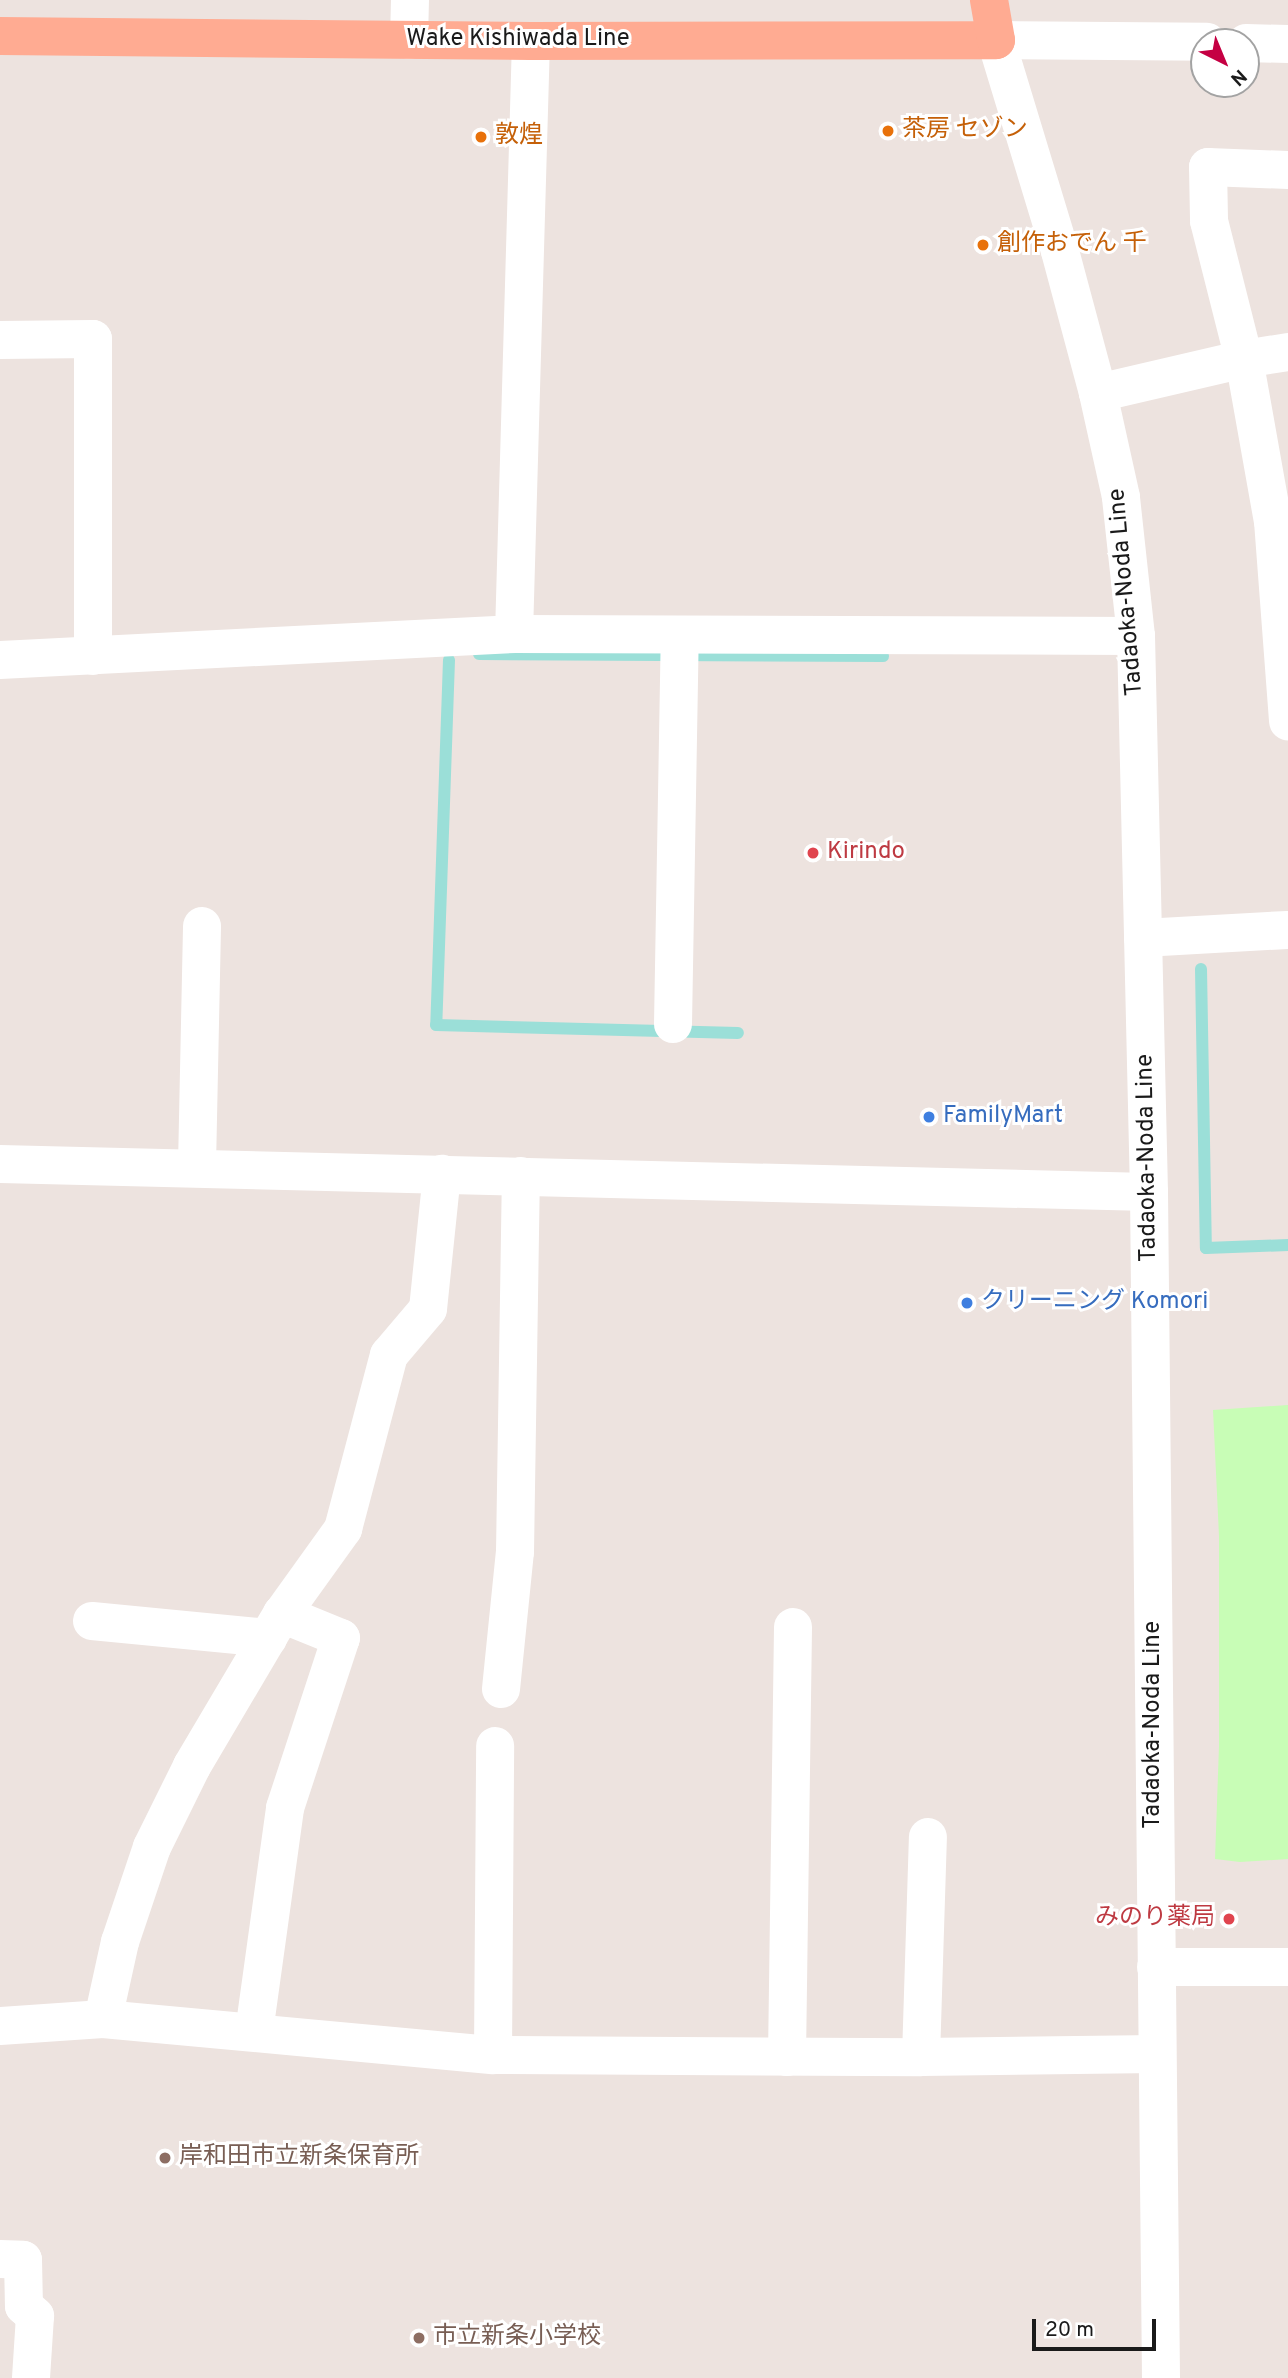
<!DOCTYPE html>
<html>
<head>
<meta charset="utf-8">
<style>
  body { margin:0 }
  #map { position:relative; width:1288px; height:2378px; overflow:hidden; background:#ede3df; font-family:Overpass,"Noto Sans JP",sans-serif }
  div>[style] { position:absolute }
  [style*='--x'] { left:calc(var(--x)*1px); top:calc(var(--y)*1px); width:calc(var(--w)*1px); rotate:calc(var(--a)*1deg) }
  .park>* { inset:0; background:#c8fdb6 }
  .stream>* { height:12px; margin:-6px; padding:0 6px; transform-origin:6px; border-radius:6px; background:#9bdfd8 }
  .minor>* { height:38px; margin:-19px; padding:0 19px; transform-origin:19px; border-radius:19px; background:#fff }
  .major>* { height:38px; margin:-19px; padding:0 19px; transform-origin:19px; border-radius:19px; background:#ffab92 }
  .dots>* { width:19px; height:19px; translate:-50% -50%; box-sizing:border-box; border:4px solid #fff; border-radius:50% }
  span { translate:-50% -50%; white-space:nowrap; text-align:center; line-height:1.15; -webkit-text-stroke:6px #fff; paint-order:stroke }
  .street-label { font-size:24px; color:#1a1a1a }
  .food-label { font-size:24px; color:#c56008 }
  .left { translate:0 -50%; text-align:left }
  .health-label { font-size:24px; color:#be3a42 }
  .right { translate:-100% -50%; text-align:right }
  .shop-label { font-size:24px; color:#366cbe }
  .education-label { font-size:24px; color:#785e54 }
  .north { position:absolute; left:1190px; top:28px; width:70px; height:70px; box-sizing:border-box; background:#fff; border:2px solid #a3a3a3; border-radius:50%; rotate:137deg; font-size:19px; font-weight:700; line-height:28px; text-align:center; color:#1a1a1a }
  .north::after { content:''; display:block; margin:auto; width:24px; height:32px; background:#c50043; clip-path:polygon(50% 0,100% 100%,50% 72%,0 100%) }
  .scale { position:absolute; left:1032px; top:2319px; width:124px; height:32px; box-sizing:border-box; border:4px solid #1a1a1a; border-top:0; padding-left:9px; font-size:21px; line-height:24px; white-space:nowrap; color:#1a1a1a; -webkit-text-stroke:5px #fff; paint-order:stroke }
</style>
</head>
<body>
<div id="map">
  <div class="park">
    <div style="clip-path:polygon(1288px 1405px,1288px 1859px,1240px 1862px,1215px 1859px,1219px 1746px,1219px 1536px,1213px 1410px)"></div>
  </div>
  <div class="stream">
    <div style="--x:479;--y:654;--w:404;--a:0.3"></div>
    <div style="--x:449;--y:660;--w:365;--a:92"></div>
    <div style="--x:436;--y:1025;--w:302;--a:1.5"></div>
    <div style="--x:1201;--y:969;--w:279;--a:89"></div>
    <div style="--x:1206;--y:1248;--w:82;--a:-2.1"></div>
  </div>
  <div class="minor">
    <div style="--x:409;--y:40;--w:40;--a:-88.6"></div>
    <div style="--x:1246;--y:43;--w:42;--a:1.4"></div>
    <div style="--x:1288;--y:170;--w:80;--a:-177.9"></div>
    <div style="--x:1208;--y:167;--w:54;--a:88.9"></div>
    <div style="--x:1209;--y:221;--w:142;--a:75.8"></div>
    <div style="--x:1244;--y:359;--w:165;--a:79.9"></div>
    <div style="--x:1273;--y:521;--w:201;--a:85.7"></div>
    <div style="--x:0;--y:340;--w:93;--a:-0.6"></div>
    <div style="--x:93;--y:339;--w:317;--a:90"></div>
    <div style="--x:1098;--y:393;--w:150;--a:-13.1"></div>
    <div style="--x:1244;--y:359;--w:45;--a:-9"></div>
    <div style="--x:514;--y:634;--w:593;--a:-88.36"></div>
    <div style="--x:0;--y:660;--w:515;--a:-2.9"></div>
    <div style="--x:514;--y:634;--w:622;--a:0.18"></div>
    <div style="--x:1143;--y:938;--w:145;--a:-3.2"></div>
    <div style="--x:673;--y:1024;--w:388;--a:-89"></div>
    <div style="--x:0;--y:1164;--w:1149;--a:1.4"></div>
    <div style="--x:197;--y:1166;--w:240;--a:-88.8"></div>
    <div style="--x:92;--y:1621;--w:177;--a:5.5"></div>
    <div style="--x:501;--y:1689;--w:138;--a:-84.2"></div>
    <div style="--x:515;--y:1552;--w:376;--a:-89.1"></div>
    <div style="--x:1156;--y:1967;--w:132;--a:0"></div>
    <div style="--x:103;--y:2019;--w:79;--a:-77.6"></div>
    <div style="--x:120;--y:1942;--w:100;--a:-71.4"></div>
    <div style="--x:152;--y:1847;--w:90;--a:-63.7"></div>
    <div style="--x:192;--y:1766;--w:177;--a:-59.4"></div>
    <div style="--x:282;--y:1614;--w:105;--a:-54.3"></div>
    <div style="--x:343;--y:1529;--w:180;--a:-75.2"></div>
    <div style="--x:389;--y:1355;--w:60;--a:-49.7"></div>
    <div style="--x:428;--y:1309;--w:136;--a:-84.1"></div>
    <div style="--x:0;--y:2026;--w:103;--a:-3.9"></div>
    <div style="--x:103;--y:2019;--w:392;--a:5.3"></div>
    <div style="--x:493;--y:2055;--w:428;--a:0.3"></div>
    <div style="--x:921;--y:2057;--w:236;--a:-0.7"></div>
    <div style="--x:254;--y:2032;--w:226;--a:-82.1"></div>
    <div style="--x:285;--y:1808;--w:179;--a:-71.8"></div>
    <div style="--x:341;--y:1638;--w:64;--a:-157.9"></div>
    <div style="--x:493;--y:2055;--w:309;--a:-89.6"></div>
    <div style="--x:787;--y:2057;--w:430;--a:-89.2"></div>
    <div style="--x:921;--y:2057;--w:220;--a:-88.2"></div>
    <div style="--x:0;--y:2259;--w:23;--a:2"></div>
    <div style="--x:23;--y:2260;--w:46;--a:88.8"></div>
    <div style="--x:24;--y:2306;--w:15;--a:42"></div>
    <div style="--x:35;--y:2316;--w:62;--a:93.7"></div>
    <div style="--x:1161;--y:2378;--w:1186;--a:-90.58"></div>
    <div style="--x:1149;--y:1192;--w:556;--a:-91.34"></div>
    <div style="--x:1136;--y:636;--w:140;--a:-96.2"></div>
    <div style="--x:1121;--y:497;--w:107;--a:-102.5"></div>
    <div style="--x:1098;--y:393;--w:147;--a:-105"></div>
    <div style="--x:1060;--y:251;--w:220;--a:-106.9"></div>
    <div style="--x:996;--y:40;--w:211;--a:0.5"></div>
  </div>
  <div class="major">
    <div style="--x:0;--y:36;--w:531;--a:0.54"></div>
    <div style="--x:531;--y:41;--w:465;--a:-0.1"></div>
    <div style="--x:996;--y:40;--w:41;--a:-99.9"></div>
  </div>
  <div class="dots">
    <div style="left:888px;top:131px;background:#e8710a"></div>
    <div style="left:481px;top:137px;background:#e8710a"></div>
    <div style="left:983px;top:245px;background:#e8710a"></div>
    <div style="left:813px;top:853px;background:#e0444e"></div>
    <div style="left:929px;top:1117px;background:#3f7fe0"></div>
    <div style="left:967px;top:1303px;background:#3f7fe0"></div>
    <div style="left:1229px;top:1919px;background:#e0444e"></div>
    <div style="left:165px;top:2158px;background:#8d6e63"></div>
    <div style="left:419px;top:2338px;background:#8d6e63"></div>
  </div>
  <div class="street-label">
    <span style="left:518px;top:40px">Wake Kishiwada Line</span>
    <span style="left:1127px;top:592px;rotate:-95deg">Tadaoka-Noda Line</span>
    <span style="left:1148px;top:1158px;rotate:-91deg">Tadaoka-Noda Line</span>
    <span style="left:1154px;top:1725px;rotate:-90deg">Tadaoka-Noda Line</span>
  </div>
  <div class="food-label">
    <span class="left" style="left:902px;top:131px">茶房 セゾン</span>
    <span class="left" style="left:495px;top:137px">敦煌</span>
    <span class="left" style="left:997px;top:245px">創作おでん 千</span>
  </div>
  <div class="health-label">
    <span class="left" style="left:827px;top:853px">Kirindo</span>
    <span class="right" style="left:1215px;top:1919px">みのり薬局</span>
  </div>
  <div class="shop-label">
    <span class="left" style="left:943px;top:1117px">FamilyMart</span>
    <span class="left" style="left:981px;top:1303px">クリーニング Komori</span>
  </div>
  <div class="education-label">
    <span class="left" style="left:179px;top:2158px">岸和田市立新条保育所</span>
    <span class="left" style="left:433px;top:2338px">市立新条小学校</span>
  </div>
  <div class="north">N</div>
  <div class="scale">20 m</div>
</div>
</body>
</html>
